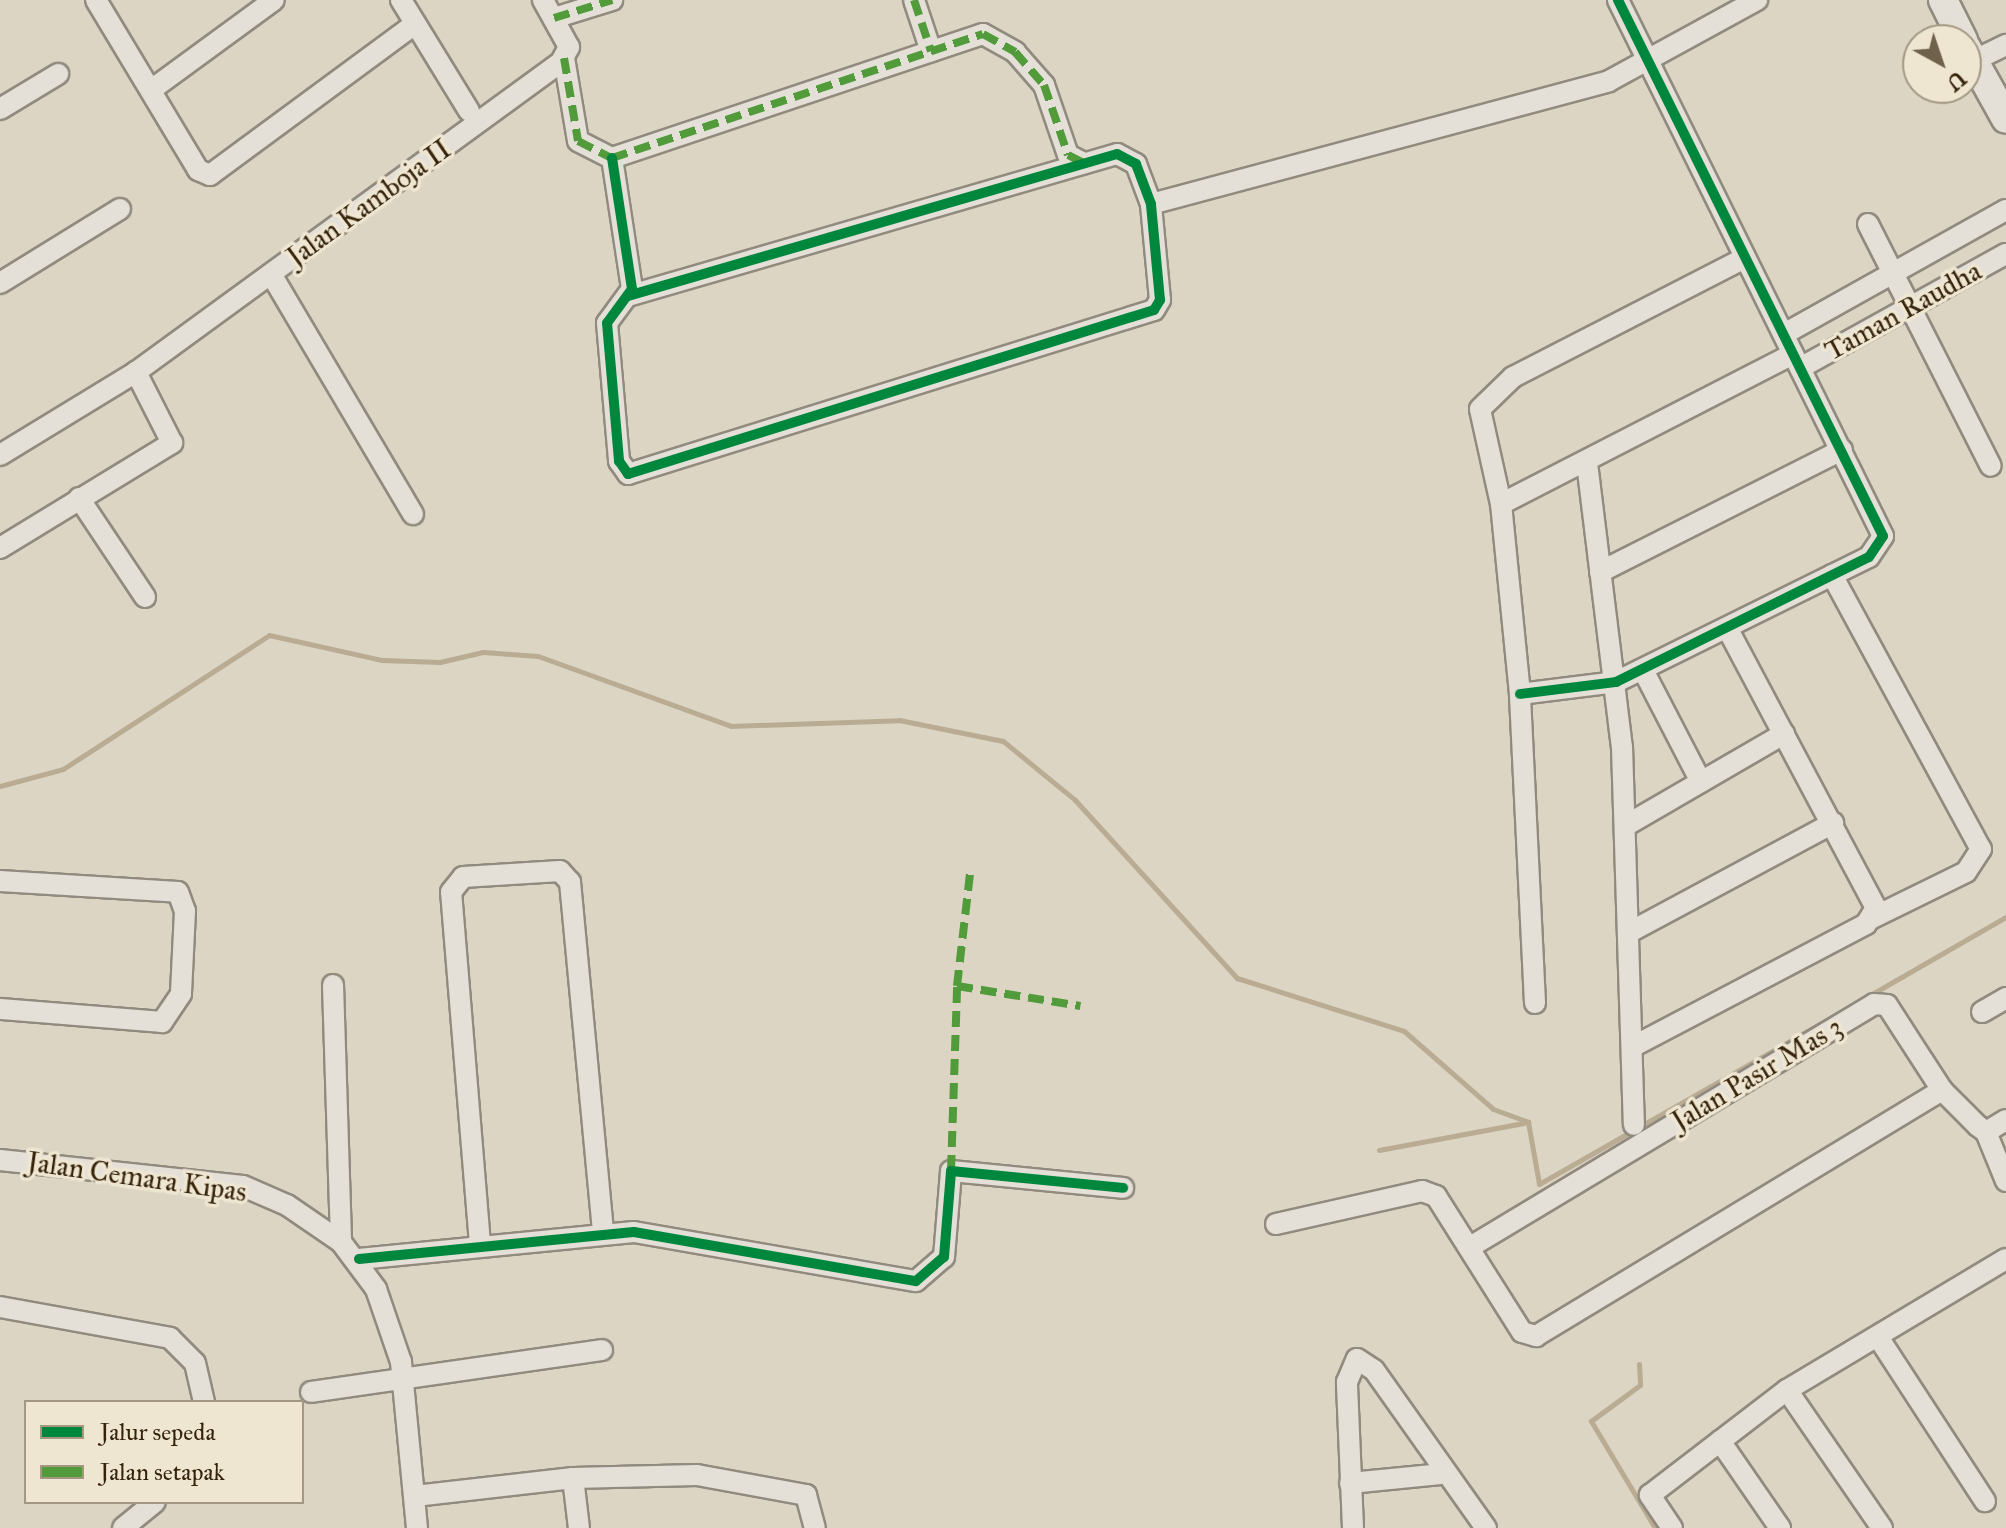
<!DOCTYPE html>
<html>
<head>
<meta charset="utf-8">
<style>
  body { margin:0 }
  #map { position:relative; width:2006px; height:1528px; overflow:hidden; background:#dcd5c4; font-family:"IM FELL Great Primer",serif }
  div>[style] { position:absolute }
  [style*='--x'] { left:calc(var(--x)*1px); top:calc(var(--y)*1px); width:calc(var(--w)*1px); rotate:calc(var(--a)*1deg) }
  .stream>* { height:5px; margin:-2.5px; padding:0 2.5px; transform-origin:2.5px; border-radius:2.5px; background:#b9ac93 }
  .roads { filter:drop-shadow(2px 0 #918a7e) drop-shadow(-2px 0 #918a7e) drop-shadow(0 2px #918a7e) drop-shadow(0 -2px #918a7e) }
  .minor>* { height:20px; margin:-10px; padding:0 10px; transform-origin:10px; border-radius:10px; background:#e4e0d8 }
  .secondary>* { height:28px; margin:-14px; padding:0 14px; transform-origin:14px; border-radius:14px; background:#e4e0d8 }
  .quiet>* { height:8px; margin-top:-4px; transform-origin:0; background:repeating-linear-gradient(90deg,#519b3b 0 16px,transparent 0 24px) }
  .cycleway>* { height:10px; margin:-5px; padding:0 5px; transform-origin:5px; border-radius:5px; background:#00873e }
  span { translate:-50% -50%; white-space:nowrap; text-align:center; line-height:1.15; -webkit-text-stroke:7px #efe6d2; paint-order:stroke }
  .street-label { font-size:28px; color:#35230b }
  .legend { position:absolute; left:24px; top:1400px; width:280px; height:104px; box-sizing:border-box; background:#efe6d2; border:2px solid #a59882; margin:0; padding:10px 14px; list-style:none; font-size:24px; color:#35230b }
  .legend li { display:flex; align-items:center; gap:16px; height:40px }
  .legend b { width:40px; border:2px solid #a59882 }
  .north { position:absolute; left:1902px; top:24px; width:80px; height:80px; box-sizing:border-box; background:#efe6d2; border:2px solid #a59882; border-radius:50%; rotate:140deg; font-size:22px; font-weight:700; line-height:32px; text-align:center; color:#35230b }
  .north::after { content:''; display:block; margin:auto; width:28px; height:36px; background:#6f614c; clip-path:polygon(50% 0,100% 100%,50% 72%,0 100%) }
</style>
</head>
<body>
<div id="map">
  <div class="stream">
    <div style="--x:0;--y:786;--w:65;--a:-15.1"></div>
    <div style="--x:63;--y:769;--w:246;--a:-33"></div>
    <div style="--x:269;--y:635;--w:116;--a:12.5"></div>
    <div style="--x:382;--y:660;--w:58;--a:2"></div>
    <div style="--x:440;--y:662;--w:44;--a:-13.1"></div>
    <div style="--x:483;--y:652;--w:55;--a:4.2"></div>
    <div style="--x:538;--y:656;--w:205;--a:19.9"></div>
    <div style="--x:731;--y:726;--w:168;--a:-2"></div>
    <div style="--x:899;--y:720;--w:106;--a:11.4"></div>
    <div style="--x:1003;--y:741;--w:93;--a:39.3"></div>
    <div style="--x:1075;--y:800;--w:241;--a:47.7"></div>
    <div style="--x:1237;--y:978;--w:175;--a:17.6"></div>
    <div style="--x:1404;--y:1031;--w:118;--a:41.2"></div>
    <div style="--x:1493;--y:1109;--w:37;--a:20"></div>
    <div style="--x:1528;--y:1122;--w:63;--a:79.9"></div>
    <div style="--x:1539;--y:1184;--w:365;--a:-29.7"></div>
    <div style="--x:1865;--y:998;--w:163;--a:-29.9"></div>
    <div style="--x:1379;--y:1150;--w:152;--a:-10.6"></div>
    <div style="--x:1639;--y:1364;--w:21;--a:87"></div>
    <div style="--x:1640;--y:1385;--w:61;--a:143.7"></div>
    <div style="--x:1591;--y:1421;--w:125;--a:59.1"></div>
  </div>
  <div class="roads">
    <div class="minor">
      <div style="--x:96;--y:0;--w:198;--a:59"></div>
      <div style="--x:198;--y:170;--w:13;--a:23"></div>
      <div style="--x:210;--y:175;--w:255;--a:-36.4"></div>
      <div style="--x:401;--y:0;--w:130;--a:58.5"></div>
      <div style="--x:914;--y:0;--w:54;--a:71.6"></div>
      <div style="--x:554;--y:18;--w:61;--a:-17.2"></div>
      <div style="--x:564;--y:58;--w:84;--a:80.4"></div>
      <div style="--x:578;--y:141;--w:38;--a:27"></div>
      <div style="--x:612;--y:158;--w:391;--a:-18.5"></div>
      <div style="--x:983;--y:34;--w:37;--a:29"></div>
      <div style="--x:1015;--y:52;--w:44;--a:48.7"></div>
      <div style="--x:1044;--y:85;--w:74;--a:71.1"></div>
      <div style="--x:1068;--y:155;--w:18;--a:27"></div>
      <div style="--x:1973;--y:61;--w:37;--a:-26"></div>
      <div style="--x:151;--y:90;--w:152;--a:-36.2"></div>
      <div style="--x:0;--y:109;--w:68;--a:-31.1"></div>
      <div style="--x:612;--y:158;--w:133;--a:81.3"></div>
      <div style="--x:632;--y:289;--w:42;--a:126.3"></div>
      <div style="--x:607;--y:323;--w:139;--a:85"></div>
      <div style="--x:619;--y:461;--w:16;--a:55"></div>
      <div style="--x:628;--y:474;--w:551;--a:-17.32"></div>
      <div style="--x:1154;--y:310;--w:12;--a:-59"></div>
      <div style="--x:1160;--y:300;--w:96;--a:-95.4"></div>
      <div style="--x:1151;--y:204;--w:43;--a:-110.6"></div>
      <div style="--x:1136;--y:164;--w:21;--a:-152"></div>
      <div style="--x:1117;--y:154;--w:509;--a:163.81"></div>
      <div style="--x:1151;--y:204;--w:474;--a:-15"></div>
      <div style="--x:1609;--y:81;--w:169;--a:-28.7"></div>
      <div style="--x:1868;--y:224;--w:271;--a:63.1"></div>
      <div style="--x:271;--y:274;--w:279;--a:59.4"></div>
      <div style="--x:0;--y:283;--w:141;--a:-31.7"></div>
      <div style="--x:1784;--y:334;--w:254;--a:-29.2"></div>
      <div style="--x:1800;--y:368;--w:235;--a:-29"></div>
      <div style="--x:0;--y:455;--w:159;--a:-31.4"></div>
      <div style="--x:136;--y:372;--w:526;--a:-36.11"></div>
      <div style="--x:561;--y:62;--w:17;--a:-62"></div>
      <div style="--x:569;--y:47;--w:54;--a:-119"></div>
      <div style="--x:1587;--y:463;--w:286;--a:83"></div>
      <div style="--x:1622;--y:747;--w:378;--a:88.2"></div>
      <div style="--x:79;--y:498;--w:119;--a:56.3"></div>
      <div style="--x:1501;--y:504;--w:328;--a:-27.2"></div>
      <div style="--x:0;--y:548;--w:202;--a:-31.4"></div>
      <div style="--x:172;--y:443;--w:80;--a:-116.9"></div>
      <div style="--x:1600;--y:572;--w:271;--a:-26.8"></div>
      <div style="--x:1832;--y:575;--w:312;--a:61.5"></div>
      <div style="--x:1981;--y:849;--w:27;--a:123"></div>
      <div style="--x:1966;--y:872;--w:105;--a:153.9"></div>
      <div style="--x:1643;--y:670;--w:126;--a:62.6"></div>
      <div style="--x:1520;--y:694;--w:97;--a:-7.1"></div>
      <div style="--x:1616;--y:682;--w:282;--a:-26.3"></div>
      <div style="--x:1869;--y:557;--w:25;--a:-56"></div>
      <div style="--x:1883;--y:536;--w:598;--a:-116.31"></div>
      <div style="--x:1625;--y:826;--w:184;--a:-30.1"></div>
      <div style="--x:0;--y:881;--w:178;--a:3.5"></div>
      <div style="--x:178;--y:892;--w:20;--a:70"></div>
      <div style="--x:185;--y:911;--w:83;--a:92.8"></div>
      <div style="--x:181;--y:994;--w:34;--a:124"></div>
      <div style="--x:162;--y:1022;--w:163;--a:-175.4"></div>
      <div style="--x:1628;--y:933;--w:233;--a:-28.2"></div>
      <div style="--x:333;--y:985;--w:257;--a:88.2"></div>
      <div style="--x:1535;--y:1003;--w:309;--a:-92.8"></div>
      <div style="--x:1520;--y:694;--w:191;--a:-95.7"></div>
      <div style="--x:1501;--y:504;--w:97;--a:-102.5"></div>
      <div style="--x:1480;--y:409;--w:46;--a:-44.1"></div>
      <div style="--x:1513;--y:377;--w:259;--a:-27.2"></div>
      <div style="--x:1982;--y:1012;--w:28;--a:-30"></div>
      <div style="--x:1634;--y:1046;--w:262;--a:-27.7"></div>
      <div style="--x:1866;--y:924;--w:19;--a:-58"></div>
      <div style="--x:1876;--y:908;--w:317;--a:-118"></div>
      <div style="--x:1986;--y:1132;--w:53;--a:67.8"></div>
      <div style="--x:0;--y:1160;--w:244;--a:6.1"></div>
      <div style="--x:243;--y:1186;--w:48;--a:23.4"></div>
      <div style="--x:287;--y:1205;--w:65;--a:34.4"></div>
      <div style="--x:341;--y:1242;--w:59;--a:53.3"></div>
      <div style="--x:376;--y:1289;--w:77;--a:71.1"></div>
      <div style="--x:401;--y:1362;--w:167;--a:84.5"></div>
      <div style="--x:1276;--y:1224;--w:150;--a:-12.7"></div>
      <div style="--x:1422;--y:1191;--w:15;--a:20"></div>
      <div style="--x:1436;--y:1196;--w:161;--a:57.7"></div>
      <div style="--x:1522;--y:1332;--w:15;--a:16"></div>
      <div style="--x:1536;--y:1336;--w:475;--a:-31.2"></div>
      <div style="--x:480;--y:1244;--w:353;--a:-94.7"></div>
      <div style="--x:451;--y:892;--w:19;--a:-51"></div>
      <div style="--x:463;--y:877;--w:97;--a:-3.5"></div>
      <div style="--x:560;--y:871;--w:15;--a:48"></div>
      <div style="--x:570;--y:882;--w:353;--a:84.6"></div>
      <div style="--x:1470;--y:1247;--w:471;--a:-31"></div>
      <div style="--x:1874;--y:1004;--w:13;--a:4"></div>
      <div style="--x:1887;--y:1005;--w:101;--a:57.1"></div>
      <div style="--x:1942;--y:1090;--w:51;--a:45"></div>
      <div style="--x:1978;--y:1126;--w:10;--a:37"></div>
      <div style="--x:1986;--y:1132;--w:23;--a:-31"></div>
      <div style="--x:359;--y:1259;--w:276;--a:-5.6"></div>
      <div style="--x:634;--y:1232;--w:286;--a:9.9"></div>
      <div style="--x:916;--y:1281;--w:37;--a:-41"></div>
      <div style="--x:944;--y:1257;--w:86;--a:-85.3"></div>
      <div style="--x:951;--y:1171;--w:173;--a:5.6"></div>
      <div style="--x:0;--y:1307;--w:173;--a:10.3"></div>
      <div style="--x:170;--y:1338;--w:35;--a:45"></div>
      <div style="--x:195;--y:1363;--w:40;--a:77"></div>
      <div style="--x:1878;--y:1337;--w:196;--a:56.9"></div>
      <div style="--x:1787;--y:1390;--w:168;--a:55.5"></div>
      <div style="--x:311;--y:1392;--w:294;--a:-8.2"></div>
      <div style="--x:1720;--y:1441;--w:106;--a:55.4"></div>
      <div style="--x:573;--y:1478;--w:50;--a:83.2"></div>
      <div style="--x:1350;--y:1483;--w:91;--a:-5.6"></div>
      <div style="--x:415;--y:1496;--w:159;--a:-6.5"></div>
      <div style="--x:573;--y:1478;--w:124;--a:-1.4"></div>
      <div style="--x:697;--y:1475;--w:111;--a:10.4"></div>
      <div style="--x:806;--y:1495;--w:34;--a:75"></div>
      <div style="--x:123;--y:1528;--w:41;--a:-39.1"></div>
      <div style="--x:1353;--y:1528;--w:146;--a:-92.4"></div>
      <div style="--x:1347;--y:1382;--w:25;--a:-67"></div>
      <div style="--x:1357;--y:1359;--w:20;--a:33"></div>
      <div style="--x:1374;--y:1370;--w:194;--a:54.7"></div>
      <div style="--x:1672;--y:1528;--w:40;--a:-124"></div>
      <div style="--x:1650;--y:1495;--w:173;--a:-37.5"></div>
      <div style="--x:1787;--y:1390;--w:255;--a:-30.9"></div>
    </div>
    <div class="secondary">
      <div style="--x:1943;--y:0;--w:45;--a:63.4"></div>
      <div style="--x:1966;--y:47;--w:82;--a:60.9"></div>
    </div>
  </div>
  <div class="quiet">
    <div style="--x:914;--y:0;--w:54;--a:71.6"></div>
    <div style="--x:554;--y:18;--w:61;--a:-17.2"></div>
    <div style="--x:564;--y:58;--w:84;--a:80.4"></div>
    <div style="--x:578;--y:141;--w:38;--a:27"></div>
    <div style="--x:612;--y:158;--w:391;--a:-18.5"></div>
    <div style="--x:983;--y:34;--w:37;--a:29"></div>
    <div style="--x:1015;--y:52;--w:44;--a:48.7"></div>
    <div style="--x:1044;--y:85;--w:74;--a:71.1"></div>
    <div style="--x:1068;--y:155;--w:18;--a:27"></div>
    <div style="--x:957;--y:986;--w:125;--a:9.2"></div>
    <div style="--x:951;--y:1171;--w:185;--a:-88.1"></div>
    <div style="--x:957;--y:986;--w:114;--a:-83.4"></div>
  </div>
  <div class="cycleway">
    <div style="--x:612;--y:158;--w:133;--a:81.3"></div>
    <div style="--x:632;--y:289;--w:42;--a:126.3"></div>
    <div style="--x:607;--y:323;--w:139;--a:85"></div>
    <div style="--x:619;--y:461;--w:16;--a:55"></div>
    <div style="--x:628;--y:474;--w:551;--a:-17.32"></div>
    <div style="--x:1154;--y:310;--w:12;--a:-59"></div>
    <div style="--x:1160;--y:300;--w:96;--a:-95.4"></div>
    <div style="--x:1151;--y:204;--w:43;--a:-110.6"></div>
    <div style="--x:1136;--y:164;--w:21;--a:-152"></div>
    <div style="--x:1117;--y:154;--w:509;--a:163.81"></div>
    <div style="--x:1520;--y:694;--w:97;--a:-7.1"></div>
    <div style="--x:1616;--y:682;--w:282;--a:-26.3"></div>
    <div style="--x:1869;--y:557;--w:25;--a:-56"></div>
    <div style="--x:1883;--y:536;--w:598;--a:-116.31"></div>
    <div style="--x:359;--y:1259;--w:276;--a:-5.6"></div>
    <div style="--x:634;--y:1232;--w:286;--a:9.9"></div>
    <div style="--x:916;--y:1281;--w:37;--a:-41"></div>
    <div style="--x:944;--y:1257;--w:86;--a:-85.3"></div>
    <div style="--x:951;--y:1171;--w:173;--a:5.6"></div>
  </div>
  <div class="street-label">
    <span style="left:369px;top:203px;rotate:-36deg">Jalan Kamboja II</span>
    <span style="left:1903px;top:311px;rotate:-29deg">Taman Raudha</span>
    <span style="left:1757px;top:1074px;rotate:-31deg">Jalan Pasir Mas 3</span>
    <span style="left:137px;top:1177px;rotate:8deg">Jalan Cemara Kipas</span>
  </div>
  <ul class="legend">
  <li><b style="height:10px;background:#00873e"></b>Jalur sepeda</li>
  <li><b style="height:10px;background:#519b3b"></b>Jalan setapak</li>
  </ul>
  <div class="north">U</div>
</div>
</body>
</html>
